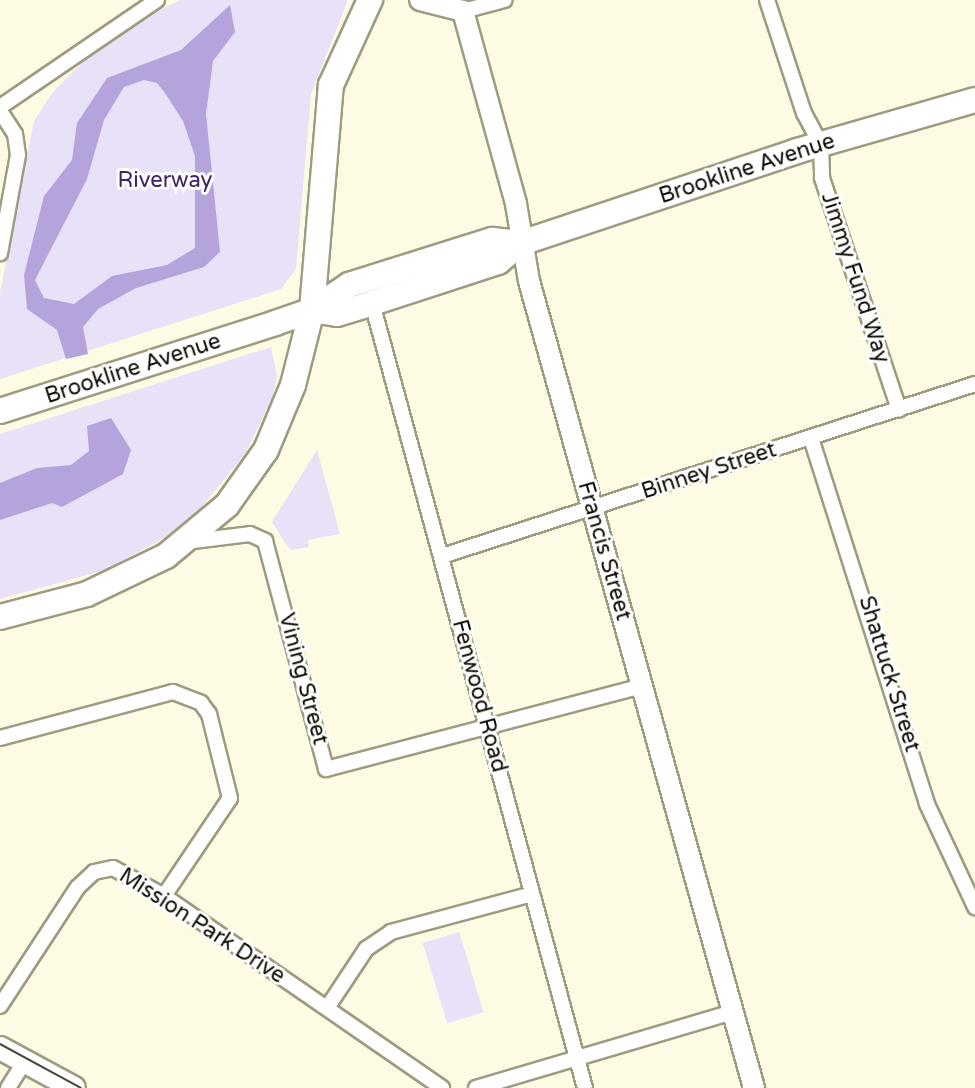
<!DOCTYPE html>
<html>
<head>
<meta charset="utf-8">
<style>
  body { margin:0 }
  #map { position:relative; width:975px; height:1088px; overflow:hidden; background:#fefbe4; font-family:"Varela Round",sans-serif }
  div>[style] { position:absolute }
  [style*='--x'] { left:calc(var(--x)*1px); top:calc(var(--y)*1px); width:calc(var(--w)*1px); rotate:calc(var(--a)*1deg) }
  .green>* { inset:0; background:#e8e1f8; transform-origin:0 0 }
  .water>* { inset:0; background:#b5a3db }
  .roads { filter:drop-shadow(2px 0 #9e9b80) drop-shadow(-2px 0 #9e9b80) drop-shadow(0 2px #9e9b80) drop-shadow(0 -2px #9e9b80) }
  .minor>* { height:14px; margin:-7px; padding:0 7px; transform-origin:7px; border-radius:7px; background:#fff }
  .secondary>* { height:20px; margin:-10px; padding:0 10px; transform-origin:10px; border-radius:10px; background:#fff }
  .primary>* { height:22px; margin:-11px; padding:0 11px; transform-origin:11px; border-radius:11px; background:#fff }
  .trunk>* { height:24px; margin:-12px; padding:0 12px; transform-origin:12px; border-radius:12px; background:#fff }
  .tram>* { height:2px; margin:-1px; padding:0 1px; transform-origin:1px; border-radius:1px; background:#49483c }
  span { translate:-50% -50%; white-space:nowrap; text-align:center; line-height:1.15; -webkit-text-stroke:6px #fff; paint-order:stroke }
  .street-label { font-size:22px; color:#0d0c04 }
  .park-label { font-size:22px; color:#3f2366 }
</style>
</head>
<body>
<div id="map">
  <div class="green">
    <div style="clip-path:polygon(181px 0,348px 0,311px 94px,296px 269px,281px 289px,0 379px,0 293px,34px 121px,53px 92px,92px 53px,141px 18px)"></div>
    <div style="clip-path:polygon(271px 347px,277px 376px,272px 399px,245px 454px,201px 508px,166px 537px,105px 570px,0 599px,0 434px)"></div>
    <div style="clip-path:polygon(317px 450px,340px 534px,308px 540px,309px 547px,290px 550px,272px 522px)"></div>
    <div style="left:459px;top:932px;width:84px;height:38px;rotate:73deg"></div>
  </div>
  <div class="water">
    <div style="clip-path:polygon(evenodd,230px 5px,235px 32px,213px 61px,206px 114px,220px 252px,204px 267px,136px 288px,98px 309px,83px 327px,88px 354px,66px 359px,57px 330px,27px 309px,24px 275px,44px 196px,72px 160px,77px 123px,107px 78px,181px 50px,230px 5px,144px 80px,157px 83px,165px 93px,183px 121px,195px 156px,195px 248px,167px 265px,112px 276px,74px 304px,44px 298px,35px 280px,87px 179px,104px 120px,124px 87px,144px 80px)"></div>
    <div style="clip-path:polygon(111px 418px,131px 450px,123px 474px,62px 507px,52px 503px,0 520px,0 483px,37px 468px,71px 465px,89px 451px,87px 426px)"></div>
  </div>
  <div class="roads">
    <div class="minor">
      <div style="--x:767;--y:0;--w:119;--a:71.9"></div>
      <div style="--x:804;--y:113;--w:36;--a:62"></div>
      <div style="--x:821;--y:145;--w:33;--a:88"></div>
      <div style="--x:822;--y:178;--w:244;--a:71.6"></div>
      <div style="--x:463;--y:11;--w:43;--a:-14.7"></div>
      <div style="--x:0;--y:107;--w:190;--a:-34.3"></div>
      <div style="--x:0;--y:111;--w:27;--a:57"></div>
      <div style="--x:15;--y:134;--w:21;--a:82"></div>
      <div style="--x:18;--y:155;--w:100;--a:100.4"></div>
      <div style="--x:372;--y:303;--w:813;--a:74.82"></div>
      <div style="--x:811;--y:438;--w:384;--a:72.4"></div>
      <div style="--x:927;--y:804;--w:114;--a:65"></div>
      <div style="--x:185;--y:542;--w:65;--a:-7"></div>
      <div style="--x:250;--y:534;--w:17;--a:25"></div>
      <div style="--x:265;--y:541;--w:236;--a:75"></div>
      <div style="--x:326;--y:769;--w:327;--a:-14.7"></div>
      <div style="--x:442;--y:556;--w:560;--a:-17.88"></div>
      <div style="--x:0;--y:738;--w:179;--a:-14.9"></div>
      <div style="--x:173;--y:692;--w:30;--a:21"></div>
      <div style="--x:201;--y:703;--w:14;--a:54"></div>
      <div style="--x:209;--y:714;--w:87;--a:76"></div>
      <div style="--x:230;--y:798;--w:118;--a:124"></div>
      <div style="--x:0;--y:1006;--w:142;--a:-56.8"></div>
      <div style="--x:78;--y:887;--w:22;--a:-43"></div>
      <div style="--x:94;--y:872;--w:19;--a:-12"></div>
      <div style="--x:113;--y:868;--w:58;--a:28.8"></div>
      <div style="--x:164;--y:896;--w:338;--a:34.6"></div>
      <div style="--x:327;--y:1008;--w:71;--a:-56.5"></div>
      <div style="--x:366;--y:949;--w:30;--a:-34"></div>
      <div style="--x:391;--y:932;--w:146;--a:-15.1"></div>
      <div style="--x:8;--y:1088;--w:32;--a:-58"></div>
      <div style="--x:476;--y:1088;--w:267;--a:-16.5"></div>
    </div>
    <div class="secondary">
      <div style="--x:420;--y:0;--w:44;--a:14.3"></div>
      <div style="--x:463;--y:11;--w:200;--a:74.6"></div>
      <div style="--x:516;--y:204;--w:78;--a:80.4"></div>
      <div style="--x:529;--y:281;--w:838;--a:74.42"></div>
    </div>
    <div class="primary">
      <div style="--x:0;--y:1048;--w:84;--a:28.4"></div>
    </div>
    <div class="trunk">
      <div style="--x:312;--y:310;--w:25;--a:9"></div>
      <div style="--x:337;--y:314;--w:37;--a:-17"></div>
      <div style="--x:372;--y:303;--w:133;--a:-18"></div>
      <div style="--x:498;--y:262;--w:30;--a:-40"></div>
      <div style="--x:521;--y:243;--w:291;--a:-18.4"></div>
      <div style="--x:797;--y:151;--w:185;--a:-16"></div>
      <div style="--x:0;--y:411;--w:289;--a:-17.7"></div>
      <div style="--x:275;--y:323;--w:39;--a:-19"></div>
      <div style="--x:312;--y:310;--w:45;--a:-34"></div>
      <div style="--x:349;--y:285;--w:150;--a:-17.5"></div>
      <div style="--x:492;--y:240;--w:29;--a:6"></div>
      <div style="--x:0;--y:617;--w:90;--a:-14.8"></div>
      <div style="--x:87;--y:594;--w:88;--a:-25.7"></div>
      <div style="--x:166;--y:556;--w:80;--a:-39.9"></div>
      <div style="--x:227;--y:505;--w:67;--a:-54.7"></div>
      <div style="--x:266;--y:450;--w:70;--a:-67.4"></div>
      <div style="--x:293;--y:385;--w:77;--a:-75.8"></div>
      <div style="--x:312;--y:310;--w:226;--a:-85.2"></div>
      <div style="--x:331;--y:85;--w:94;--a:-65.4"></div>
    </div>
  </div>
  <div class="tram">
    <div style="--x:0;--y:1044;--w:92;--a:28.5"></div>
  </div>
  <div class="street-label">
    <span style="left:747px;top:169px;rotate:-18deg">Brookline Avenue</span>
    <span style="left:855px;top:278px;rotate:72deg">Jimmy Fund Way</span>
    <span style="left:133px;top:369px;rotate:-18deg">Brookline Avenue</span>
    <span style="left:709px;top:471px;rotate:-18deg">Binney Street</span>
    <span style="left:604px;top:551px;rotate:74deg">Francis Street</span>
    <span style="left:889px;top:674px;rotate:73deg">Shattuck Street</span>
    <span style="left:303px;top:679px;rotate:75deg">Vining Street</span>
    <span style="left:479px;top:696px;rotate:75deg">Fenwood Road</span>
    <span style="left:202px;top:926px;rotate:33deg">Mission Park Drive</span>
  </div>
  <div class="park-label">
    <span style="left:165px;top:181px">Riverway</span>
  </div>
</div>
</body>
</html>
